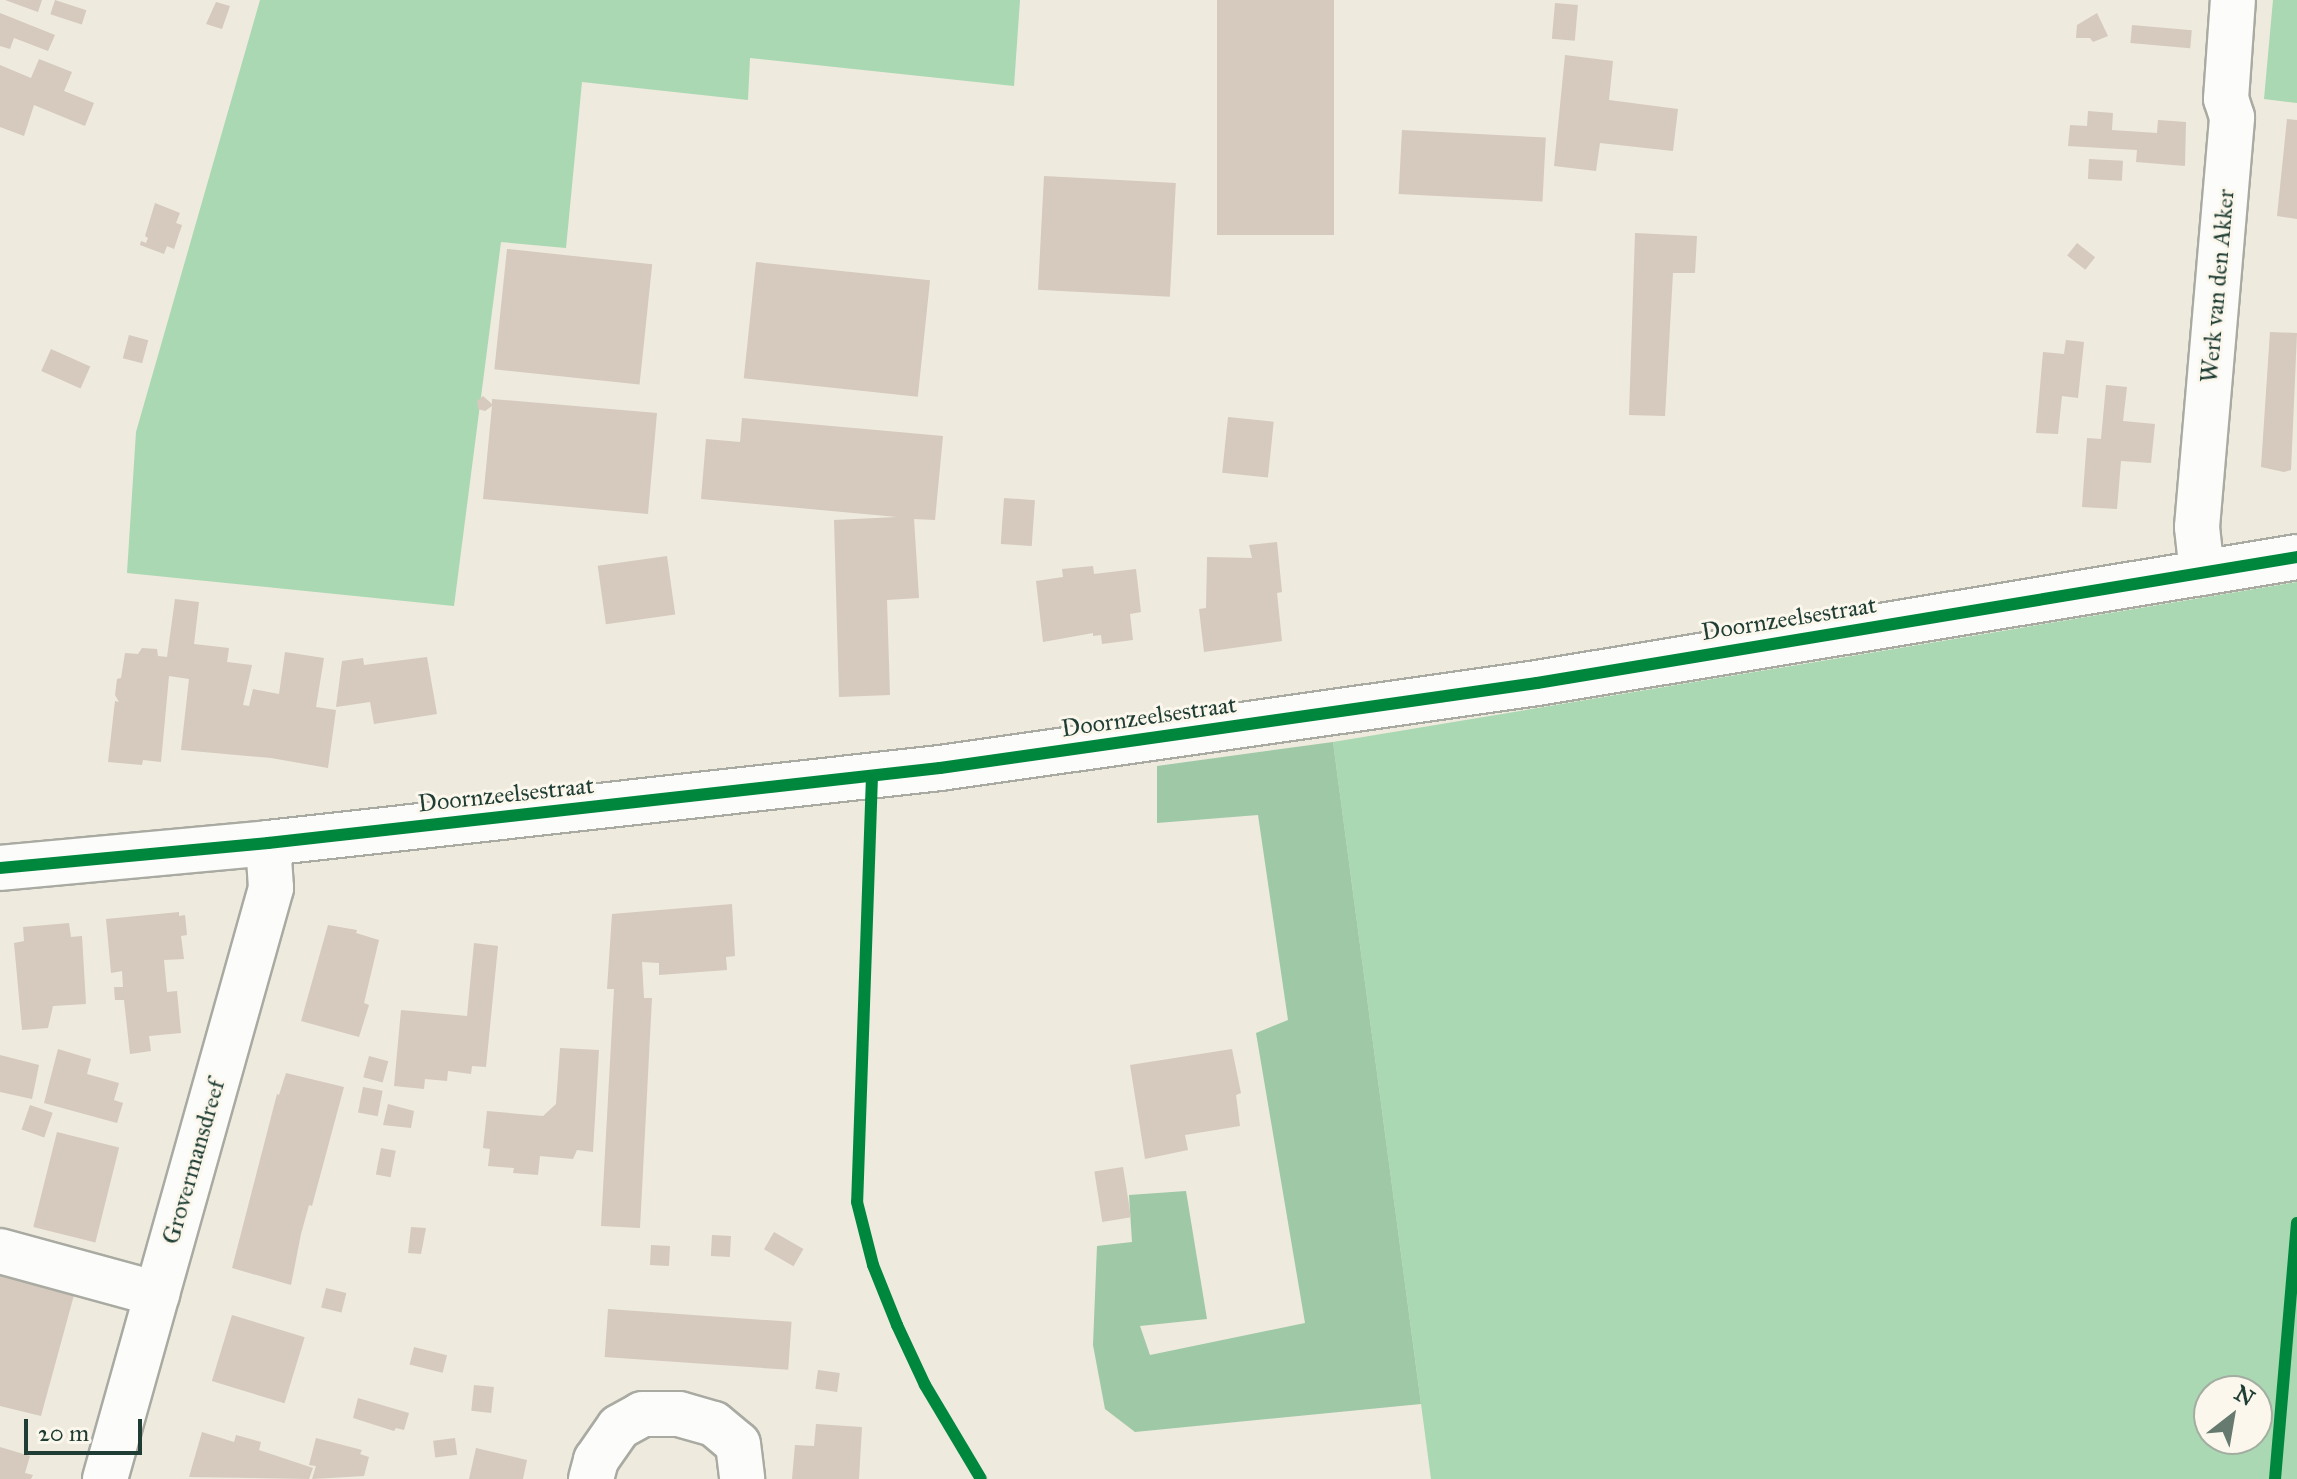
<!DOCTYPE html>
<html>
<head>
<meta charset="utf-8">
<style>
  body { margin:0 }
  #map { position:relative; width:2297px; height:1479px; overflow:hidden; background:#eeeadd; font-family:"IM FELL Great Primer",serif }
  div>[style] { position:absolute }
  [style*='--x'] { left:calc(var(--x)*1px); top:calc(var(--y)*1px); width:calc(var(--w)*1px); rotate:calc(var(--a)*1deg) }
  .green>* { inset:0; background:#a9d8b2 }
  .forest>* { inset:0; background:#9ec8a6 }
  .building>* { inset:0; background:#d6c9be; transform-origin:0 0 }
  .roads { filter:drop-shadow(2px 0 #a9aaa2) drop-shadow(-2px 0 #a9aaa2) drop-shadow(0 2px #a9aaa2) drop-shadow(0 -2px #a9aaa2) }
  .minor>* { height:44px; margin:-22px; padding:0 22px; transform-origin:22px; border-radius:22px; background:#fcfcfa }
  .major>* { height:44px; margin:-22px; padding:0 22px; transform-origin:22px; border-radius:22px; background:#fcfcfa }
  .cycleway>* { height:12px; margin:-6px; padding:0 6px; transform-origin:6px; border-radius:6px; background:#00873e }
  span { translate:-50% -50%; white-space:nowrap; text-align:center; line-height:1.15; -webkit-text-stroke:6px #fbf7ec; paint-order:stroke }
  .street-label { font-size:24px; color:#1f3d34 }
  .north { position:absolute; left:2193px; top:1375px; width:80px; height:80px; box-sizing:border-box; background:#fbf7ec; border:2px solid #a3ada2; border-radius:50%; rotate:31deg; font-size:22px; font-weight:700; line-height:32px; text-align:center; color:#1f3d34 }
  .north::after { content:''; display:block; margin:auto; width:28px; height:36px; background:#677a6f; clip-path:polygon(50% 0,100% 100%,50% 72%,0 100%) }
  .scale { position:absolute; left:24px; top:1419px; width:118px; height:36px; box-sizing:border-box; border:4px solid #1f3d34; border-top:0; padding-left:10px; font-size:24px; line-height:28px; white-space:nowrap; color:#1f3d34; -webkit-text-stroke:6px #fbf7ec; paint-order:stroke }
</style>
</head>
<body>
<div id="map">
  <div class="green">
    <div style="clip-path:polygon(260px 0,1020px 0,1014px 86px,750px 58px,748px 100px,582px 82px,566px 248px,501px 242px,454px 606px,127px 573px,136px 432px)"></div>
    <div style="clip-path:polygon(2273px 0,2297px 0,2297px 103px,2264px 99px)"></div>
    <div style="clip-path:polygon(evenodd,2297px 582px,2297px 1479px,1431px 1479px,1333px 742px,2297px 582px,2209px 1391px,2257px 1391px,2257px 1439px,2209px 1439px,2209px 1391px)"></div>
  </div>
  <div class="forest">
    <div style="clip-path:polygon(1333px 742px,1421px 1404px,1135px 1432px,1105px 1409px,1093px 1345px,1097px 1246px,1132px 1242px,1129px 1195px,1186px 1191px,1207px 1319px,1140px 1326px,1150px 1355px,1305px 1323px,1256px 1033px,1288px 1020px,1258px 815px,1157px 823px,1157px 766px)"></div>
  </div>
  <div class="building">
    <div style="clip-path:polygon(5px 0,42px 0,38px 12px)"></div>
    <div style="left:55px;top:0;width:33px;height:15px;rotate:18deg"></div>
    <div style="left:1217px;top:0;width:117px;height:235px"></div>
    <div style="clip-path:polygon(216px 2px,230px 6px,222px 29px,206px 24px)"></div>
    <div style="left:1555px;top:3px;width:23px;height:36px;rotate:5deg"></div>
    <div style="clip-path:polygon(0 13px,55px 35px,48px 51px,14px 38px,10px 49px,0 46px)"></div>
    <div style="clip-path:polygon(2097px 13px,2108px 36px,2093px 42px,2090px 38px,2076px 38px,2077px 25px)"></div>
    <div style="left:2132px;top:25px;width:60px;height:18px;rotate:5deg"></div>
    <div style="clip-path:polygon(1565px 55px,1613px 61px,1609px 100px,1678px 109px,1673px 151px,1600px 143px,1596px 171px,1554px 166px)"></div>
    <div style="clip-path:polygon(39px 59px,72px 72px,64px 91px,94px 103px,85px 126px,34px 105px,24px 136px,0 127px,0 65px,31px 78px)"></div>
    <div style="clip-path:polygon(2088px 111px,2113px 113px,2112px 130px,2157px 133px,2158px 120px,2186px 122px,2185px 166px,2136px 162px,2137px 150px,2068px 146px,2070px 125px,2087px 126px)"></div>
    <div style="clip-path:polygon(2287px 119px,2297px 120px,2297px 219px,2277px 216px)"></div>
    <div style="left:1402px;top:130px;width:144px;height:64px;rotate:3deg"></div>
    <div style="left:2089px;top:159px;width:34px;height:20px;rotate:3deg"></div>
    <div style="left:1044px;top:176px;width:132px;height:114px;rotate:3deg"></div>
    <div style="clip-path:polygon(155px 203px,180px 213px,176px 223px,182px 225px,174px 249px,167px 246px,164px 254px,140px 245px,141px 241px,146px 243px,148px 238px,145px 236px)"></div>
    <div style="clip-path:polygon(1635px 233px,1697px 236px,1695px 273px,1673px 273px,1665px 416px,1629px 415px)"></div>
    <div style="left:2077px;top:243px;width:23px;height:16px;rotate:38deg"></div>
    <div style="left:507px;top:249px;width:146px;height:121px;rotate:6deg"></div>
    <div style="left:756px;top:262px;width:175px;height:117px;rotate:6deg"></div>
    <div style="clip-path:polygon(2270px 332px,2297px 333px,2291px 470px,2284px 472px,2261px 467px)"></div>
    <div style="left:129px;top:335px;width:20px;height:24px;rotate:15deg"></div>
    <div style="clip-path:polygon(2066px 340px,2084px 342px,2078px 398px,2062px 396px,2058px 434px,2036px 433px,2043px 352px,2064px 354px)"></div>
    <div style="left:51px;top:349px;width:43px;height:24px;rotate:24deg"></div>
    <div style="clip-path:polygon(2106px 385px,2127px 387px,2123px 421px,2155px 424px,2151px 463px,2121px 461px,2117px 509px,2082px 507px,2087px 438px,2101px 439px)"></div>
    <div style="clip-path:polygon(483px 396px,492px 404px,492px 399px,657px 413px,648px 514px,483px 499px,492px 406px,485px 411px,478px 409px,477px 401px)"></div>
    <div style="left:1228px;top:417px;width:46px;height:56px;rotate:6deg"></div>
    <div style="clip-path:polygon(742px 418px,943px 436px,935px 520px,914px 519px,919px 598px,887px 600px,890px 695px,839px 697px,834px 520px,897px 517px,701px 499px,706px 439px,740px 442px)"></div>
    <div style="left:1004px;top:498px;width:31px;height:46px;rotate:4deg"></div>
    <div style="clip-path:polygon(1277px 542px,1282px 592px,1277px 593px,1282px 641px,1204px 652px,1199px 609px,1206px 608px,1207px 557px,1252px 558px,1249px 545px)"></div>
    <div style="left:667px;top:556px;width:59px;height:70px;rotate:82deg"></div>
    <div style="clip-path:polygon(1093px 566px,1094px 574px,1136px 569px,1141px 612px,1130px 614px,1133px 640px,1102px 644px,1101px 635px,1093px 636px,1093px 633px,1043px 642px,1036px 581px,1063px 577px,1062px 569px)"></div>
    <div style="clip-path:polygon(175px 599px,199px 602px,194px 644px,229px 648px,227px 662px,252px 665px,243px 705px,249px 706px,253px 689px,279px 694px,285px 652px,324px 658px,316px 707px,336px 710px,328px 768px,271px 758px,181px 750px,189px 679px,169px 676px,161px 762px,143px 760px,142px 765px,108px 762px,115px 701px,119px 702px,115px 695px,117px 679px,121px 678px,125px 653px,138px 654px,142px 648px,157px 649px,158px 656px,167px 657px)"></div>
    <div style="clip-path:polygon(427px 657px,437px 714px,374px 724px,370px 702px,336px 707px,342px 661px,363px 658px,364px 665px)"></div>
    <div style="clip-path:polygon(732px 904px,735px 956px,726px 957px,727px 970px,659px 975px,659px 963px,642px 962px,644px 998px,652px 998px,640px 1228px,601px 1226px,614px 989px,607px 989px,612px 914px)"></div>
    <div style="clip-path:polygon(179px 912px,179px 916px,185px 915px,187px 935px,181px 936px,184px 959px,164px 960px,167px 992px,177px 991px,181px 1033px,149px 1036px,151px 1051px,130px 1054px,124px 1000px,115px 1000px,114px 987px,123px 987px,122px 971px,111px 973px,106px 919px)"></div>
    <div style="clip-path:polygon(69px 923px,71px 937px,82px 936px,86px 1004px,53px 1006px,48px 1028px,22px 1030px,14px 943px,24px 941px,23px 927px)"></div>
    <div style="clip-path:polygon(328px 925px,357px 930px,356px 933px,379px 940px,364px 1003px,369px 1005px,359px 1037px,301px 1021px)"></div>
    <div style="clip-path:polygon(474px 943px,498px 946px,486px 1067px,472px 1066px,471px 1074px,448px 1071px,447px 1081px,425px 1079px,424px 1089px,394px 1086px,401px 1010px,467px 1016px)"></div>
    <div style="clip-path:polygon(560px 1048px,599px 1050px,593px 1152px,577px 1150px,573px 1159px,540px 1156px,538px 1175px,513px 1173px,514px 1168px,488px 1166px,490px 1149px,483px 1148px,487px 1111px,543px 1116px,556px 1104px)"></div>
    <div style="clip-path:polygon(58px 1049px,91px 1059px,87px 1074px,119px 1083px,114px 1100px,123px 1103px,117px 1123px,44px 1103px)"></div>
    <div style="clip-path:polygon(1232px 1049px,1241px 1093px,1236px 1095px,1240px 1126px,1185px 1135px,1188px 1150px,1145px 1159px,1130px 1065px)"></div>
    <div style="clip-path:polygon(0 1055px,39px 1065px,32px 1099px,0 1092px)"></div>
    <div style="left:369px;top:1056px;width:20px;height:22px;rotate:15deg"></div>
    <div style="clip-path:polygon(286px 1073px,344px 1087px,312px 1206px,309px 1205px,301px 1234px,291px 1285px,232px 1268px,277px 1094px,279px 1095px)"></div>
    <div style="left:363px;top:1087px;width:20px;height:26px;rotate:11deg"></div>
    <div style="clip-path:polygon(388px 1104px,414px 1111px,411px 1128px,383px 1125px)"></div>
    <div style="left:30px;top:1105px;width:24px;height:26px;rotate:19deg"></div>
    <div style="left:57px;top:1132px;width:64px;height:98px;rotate:14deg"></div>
    <div style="left:381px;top:1148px;width:15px;height:27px;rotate:11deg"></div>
    <div style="left:1123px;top:1167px;width:51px;height:29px;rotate:81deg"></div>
    <div style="clip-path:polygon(411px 1227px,426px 1228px,421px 1254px,408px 1253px)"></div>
    <div style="left:774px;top:1232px;width:34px;height:20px;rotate:30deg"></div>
    <div style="left:712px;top:1235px;width:19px;height:21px;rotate:3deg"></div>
    <div style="left:651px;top:1245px;width:19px;height:20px;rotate:3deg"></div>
    <div style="clip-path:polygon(0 1264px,77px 1284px,41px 1416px,0 1406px)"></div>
    <div style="left:326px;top:1288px;width:21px;height:20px;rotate:14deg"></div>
    <div style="left:608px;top:1309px;width:184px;height:48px;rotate:4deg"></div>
    <div style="left:232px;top:1315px;width:76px;height:69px;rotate:17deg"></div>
    <div style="left:414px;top:1347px;width:34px;height:18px;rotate:14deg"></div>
    <div style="left:818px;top:1370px;width:22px;height:19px;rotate:8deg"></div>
    <div style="left:474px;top:1385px;width:20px;height:26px;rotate:6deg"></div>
    <div style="clip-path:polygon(358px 1398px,409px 1413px,404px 1430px,396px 1428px,394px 1431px,353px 1418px)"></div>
    <div style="clip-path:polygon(816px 1424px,862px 1427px,859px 1479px,792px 1479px,795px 1445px,814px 1446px)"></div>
    <div style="clip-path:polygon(202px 1432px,234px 1442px,236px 1435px,261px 1442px,259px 1450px,313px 1468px,309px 1479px,189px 1477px)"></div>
    <div style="clip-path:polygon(316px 1438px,362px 1450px,360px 1454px,369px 1457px,364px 1476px,312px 1479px,316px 1466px,309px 1465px)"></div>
    <div style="left:455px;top:1438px;width:17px;height:22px;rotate:83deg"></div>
    <div style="clip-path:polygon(0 1447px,30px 1456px,25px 1473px,33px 1475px,31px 1479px,0 1479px)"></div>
    <div style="clip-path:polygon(476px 1448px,527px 1460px,523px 1479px,469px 1479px)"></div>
  </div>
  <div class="roads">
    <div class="minor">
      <div style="--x:2202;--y:573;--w:46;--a:-96.2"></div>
      <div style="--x:2197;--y:527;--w:411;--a:-85.1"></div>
      <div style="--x:2232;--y:117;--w:19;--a:-108"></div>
      <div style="--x:2226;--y:99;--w:99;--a:-86"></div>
      <div style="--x:0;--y:1251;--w:163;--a:15.3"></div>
      <div style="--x:105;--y:1479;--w:614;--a:-74.31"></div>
      <div style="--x:271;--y:888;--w:45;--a:-93.8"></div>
      <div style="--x:591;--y:1479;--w:20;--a:-75"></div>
      <div style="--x:596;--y:1460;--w:40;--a:-55.1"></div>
      <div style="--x:619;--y:1427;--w:26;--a:-29"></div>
      <div style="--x:642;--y:1414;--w:37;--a:0"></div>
      <div style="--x:679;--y:1414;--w:36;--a:16"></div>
      <div style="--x:714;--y:1424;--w:31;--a:40"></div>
      <div style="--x:738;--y:1444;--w:35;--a:83"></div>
    </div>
    <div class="major">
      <div style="--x:0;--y:868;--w:269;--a:-5.3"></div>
      <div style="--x:268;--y:843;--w:676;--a:-6.37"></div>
      <div style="--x:940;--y:768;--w:603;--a:-8.1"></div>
      <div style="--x:1537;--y:683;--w:770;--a:-9.41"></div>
    </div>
  </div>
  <div class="cycleway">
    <div style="--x:872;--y:776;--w:426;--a:92"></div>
    <div style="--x:857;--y:1202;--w:65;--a:75.7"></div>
    <div style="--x:873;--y:1265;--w:65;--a:68.2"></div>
    <div style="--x:897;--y:1325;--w:66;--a:65"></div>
    <div style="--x:925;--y:1385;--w:109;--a:59.2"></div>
    <div style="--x:0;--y:868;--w:269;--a:-5.3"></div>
    <div style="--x:268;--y:843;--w:676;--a:-6.37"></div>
    <div style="--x:940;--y:768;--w:603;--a:-8.1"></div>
    <div style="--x:1537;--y:683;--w:770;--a:-9.41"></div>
    <div style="--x:2275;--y:1479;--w:257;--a:-85.1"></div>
  </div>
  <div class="street-label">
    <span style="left:2218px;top:286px;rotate:-85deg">Werk van den Akker</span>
    <span style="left:1789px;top:619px;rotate:-9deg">Doornzeelsestraat</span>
    <span style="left:1149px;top:717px;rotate:-8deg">Doornzeelsestraat</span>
    <span style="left:506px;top:795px;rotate:-6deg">Doornzeelsestraat</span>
    <span style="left:194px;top:1162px;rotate:-74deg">Grovermansdreef</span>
  </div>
  <div class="north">N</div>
  <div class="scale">20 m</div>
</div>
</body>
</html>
